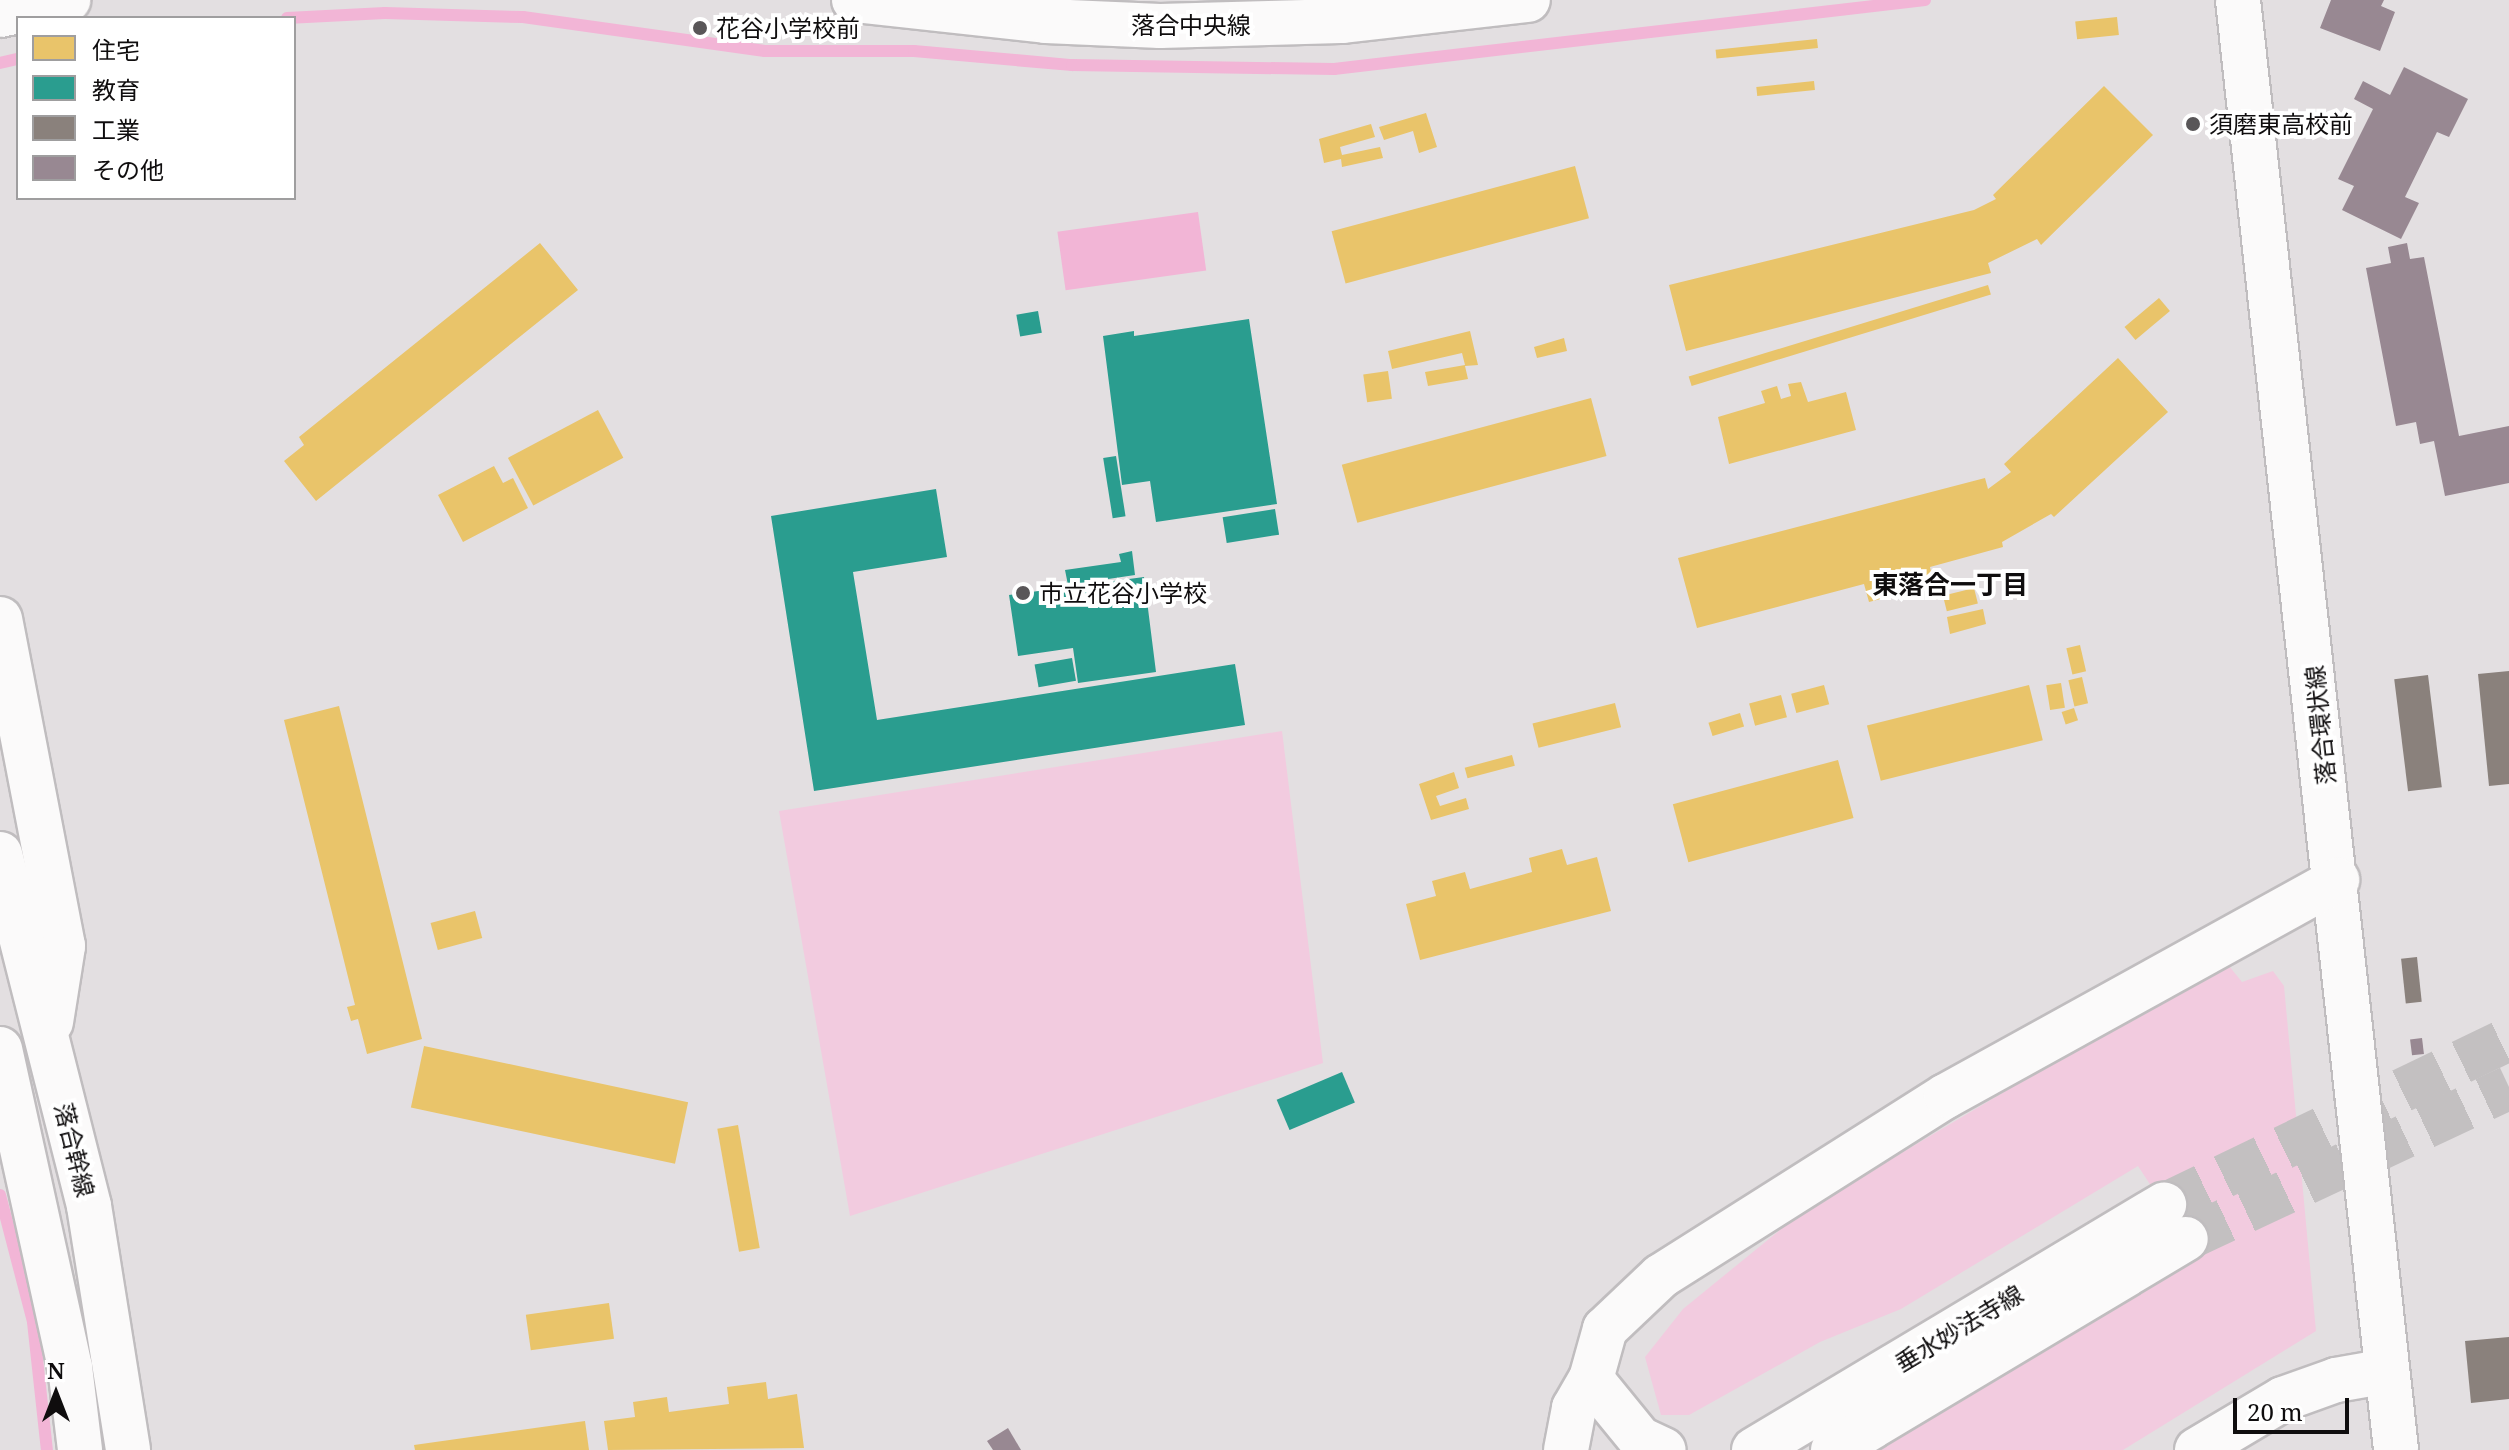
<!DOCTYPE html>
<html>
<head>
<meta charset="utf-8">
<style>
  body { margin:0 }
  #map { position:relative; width:2509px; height:1450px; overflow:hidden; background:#e3dfe1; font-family:"Noto Serif","Noto Sans JP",serif }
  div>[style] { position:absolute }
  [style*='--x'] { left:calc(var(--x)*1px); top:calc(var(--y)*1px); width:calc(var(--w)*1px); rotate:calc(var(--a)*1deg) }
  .green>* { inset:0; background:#f2cbdf }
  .water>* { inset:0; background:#f2b5d6; transform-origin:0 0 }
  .homes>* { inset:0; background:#e9c46a; transform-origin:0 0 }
  .schools>* { inset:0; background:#2a9d8f; transform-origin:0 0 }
  .industry>* { inset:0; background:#8a817c; transform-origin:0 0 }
  .stream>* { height:12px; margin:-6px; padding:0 6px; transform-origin:6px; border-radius:6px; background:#f2b5d6 }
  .building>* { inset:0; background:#988892; transform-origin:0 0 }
  .minor-tunnel>* { height:44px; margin-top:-22px; transform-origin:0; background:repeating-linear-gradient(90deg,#c3c0c1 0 44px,transparent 0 66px) }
  .roads { filter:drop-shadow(2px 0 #c0bdbf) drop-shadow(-2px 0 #c0bdbf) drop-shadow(0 2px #c0bdbf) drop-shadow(0 -2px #c0bdbf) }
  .minor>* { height:44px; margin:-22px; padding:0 22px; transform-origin:22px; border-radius:22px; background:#fbfafa }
  .dots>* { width:22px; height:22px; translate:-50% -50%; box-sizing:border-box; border:4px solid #fff; border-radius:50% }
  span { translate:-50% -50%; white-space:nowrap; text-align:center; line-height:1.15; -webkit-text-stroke:8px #fff; paint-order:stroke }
  .street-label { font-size:24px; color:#0f0d0e }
  .poi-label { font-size:24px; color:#0f0d0e }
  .left { translate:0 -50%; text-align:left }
  .neighbourhood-label { font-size:26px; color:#0f0d0e; font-weight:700 }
  .legend { position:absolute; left:16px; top:16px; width:280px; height:184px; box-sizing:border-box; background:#fff; border:2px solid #9f9e9f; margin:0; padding:10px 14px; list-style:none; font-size:24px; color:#0f0d0e }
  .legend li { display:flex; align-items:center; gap:16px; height:40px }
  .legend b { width:40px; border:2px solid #9f9e9f }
  .north { position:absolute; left:16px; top:1354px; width:80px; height:80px; -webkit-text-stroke:6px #fff; paint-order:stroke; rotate:0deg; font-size:22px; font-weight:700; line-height:32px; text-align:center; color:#0f0d0e }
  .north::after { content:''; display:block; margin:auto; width:28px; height:36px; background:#0f0d0e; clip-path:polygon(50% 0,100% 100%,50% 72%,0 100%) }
  .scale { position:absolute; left:2233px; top:1398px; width:116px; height:36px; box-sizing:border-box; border:4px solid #0f0d0e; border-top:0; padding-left:10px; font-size:24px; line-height:28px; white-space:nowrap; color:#0f0d0e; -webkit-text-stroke:6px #fff; paint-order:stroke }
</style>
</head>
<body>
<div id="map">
  <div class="green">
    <div style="clip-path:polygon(1282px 731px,1323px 1063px,850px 1216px,779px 811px)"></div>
    <div style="clip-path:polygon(2225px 961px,2242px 982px,2273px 971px,2284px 986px,2316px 1331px,2123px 1450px,1868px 1450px,2197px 1256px,2138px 1166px,1901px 1309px,1820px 1342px,1689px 1415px,1661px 1415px,1645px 1357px,1683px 1309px,1802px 1212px)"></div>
  </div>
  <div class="water">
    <div style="left:1198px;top:212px;width:59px;height:142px;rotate:82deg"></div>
  </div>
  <div class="homes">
    <div style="left:2117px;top:17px;width:18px;height:42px;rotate:84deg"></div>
    <div style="left:1817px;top:39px;width:9px;height:102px;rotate:84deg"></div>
    <div style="left:1814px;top:81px;width:9px;height:58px;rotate:84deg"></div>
    <div style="clip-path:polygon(2104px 86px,2153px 135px,2041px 245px,2037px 239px,1988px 263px,1991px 273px,1686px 351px,1669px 285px,1974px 210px,1996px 199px,1993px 195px)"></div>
    <div style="clip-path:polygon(1426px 113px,1437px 147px,1419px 153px,1413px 131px,1384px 140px,1379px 127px)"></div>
    <div style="clip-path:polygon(1371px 124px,1375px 137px,1340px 147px,1342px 155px,1380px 147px,1383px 158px,1342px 167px,1341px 159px,1324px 163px,1319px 139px)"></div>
    <div style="left:1575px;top:166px;width:54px;height:252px;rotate:75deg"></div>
    <div style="clip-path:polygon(540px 243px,578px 290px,316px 501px,284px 461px,304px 445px,299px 437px)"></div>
    <div style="left:1988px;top:285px;width:10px;height:313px;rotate:73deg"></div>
    <div style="left:2159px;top:298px;width:17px;height:45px;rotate:50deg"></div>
    <div style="clip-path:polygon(1470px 331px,1478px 365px,1465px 366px,1468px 379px,1428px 386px,1425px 372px,1465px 365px,1462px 353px,1392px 369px,1388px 351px)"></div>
    <div style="clip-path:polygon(1564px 338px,1567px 351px,1537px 358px,1534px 347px)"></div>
    <div style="clip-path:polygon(2118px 358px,2168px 412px,2054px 517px,2051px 514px,2002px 542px,2003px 547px,1930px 567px,1934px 585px,1869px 602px,1864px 584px,1697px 628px,1678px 558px,1985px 478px,1988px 489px,2011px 472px,2004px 464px)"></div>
    <div style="left:1388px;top:371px;width:28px;height:25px;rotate:82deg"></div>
    <div style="clip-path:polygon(1801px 382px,1808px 402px,1846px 392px,1856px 430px,1729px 464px,1718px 417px,1765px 403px,1761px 391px,1777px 386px,1781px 399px,1791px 396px,1788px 384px)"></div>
    <div style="left:1591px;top:398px;width:60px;height:258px;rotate:75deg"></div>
    <div style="left:598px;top:410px;width:54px;height:102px;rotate:62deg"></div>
    <div style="clip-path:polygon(494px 466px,503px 483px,513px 478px,528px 508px,463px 542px,438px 495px)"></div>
    <div style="left:1974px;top:588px;width:16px;height:32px;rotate:76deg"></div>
    <div style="clip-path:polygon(1983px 609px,1986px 624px,1950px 634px,1947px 617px)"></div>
    <div style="left:2080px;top:645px;width:27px;height:14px;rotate:77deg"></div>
    <div style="left:2082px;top:677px;width:27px;height:14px;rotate:77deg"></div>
    <div style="left:2061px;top:683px;width:25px;height:15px;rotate:81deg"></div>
    <div style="left:1824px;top:685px;width:20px;height:34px;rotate:75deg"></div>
    <div style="left:2029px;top:685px;width:57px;height:167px;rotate:76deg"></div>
    <div style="left:1781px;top:695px;width:23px;height:33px;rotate:75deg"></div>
    <div style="left:1615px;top:703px;width:25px;height:85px;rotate:76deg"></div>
    <div style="clip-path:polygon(339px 706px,422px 1039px,367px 1054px,358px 1019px,351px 1021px,347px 1007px,355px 1005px,284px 720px)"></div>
    <div style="left:2074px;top:708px;width:13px;height:13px;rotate:72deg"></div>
    <div style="left:1740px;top:713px;width:14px;height:33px;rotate:73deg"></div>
    <div style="left:1512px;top:755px;width:11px;height:49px;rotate:75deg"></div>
    <div style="left:1838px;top:760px;width:60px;height:171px;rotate:75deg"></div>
    <div style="clip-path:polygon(1454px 772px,1459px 788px,1436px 796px,1440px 806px,1466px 798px,1469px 809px,1431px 820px,1419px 784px)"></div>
    <div style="clip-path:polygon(1562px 849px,1567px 865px,1597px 857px,1611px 911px,1420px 960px,1406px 904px,1436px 896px,1432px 881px,1465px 872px,1470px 889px,1532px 872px,1529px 858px)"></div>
    <div style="left:475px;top:911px;width:28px;height:46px;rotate:75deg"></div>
    <div style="left:424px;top:1046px;width:270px;height:63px;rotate:12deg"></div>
    <div style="left:738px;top:1125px;width:125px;height:21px;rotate:80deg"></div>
    <div style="left:609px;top:1303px;width:36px;height:84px;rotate:82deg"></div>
    <div style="clip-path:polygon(766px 1382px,768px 1399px,797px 1394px,804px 1448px,608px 1450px,604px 1421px,635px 1417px,633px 1402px,667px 1397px,669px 1412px,729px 1404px,727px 1387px)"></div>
    <div style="clip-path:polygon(585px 1421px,589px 1450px,415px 1450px,414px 1445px)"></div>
  </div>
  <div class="schools">
    <div style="left:1038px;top:311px;width:22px;height:22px;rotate:80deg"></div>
    <div style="clip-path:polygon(1249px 319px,1277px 504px,1156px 522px,1150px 481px,1122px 485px,1103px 336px,1134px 331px,1134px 336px)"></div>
    <div style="left:1116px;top:456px;width:61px;height:13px;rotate:81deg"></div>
    <div style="clip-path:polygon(936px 489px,947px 557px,853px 572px,877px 720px,1235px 664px,1245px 725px,814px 791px,771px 516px)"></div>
    <div style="left:1275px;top:509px;width:26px;height:53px;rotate:81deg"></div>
    <div style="clip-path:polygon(1132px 551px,1135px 575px,1068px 585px,1065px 570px,1121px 562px,1119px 554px)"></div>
    <div style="clip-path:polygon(1144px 577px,1156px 672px,1078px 683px,1073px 648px,1018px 656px,1009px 595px)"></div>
    <div style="left:1072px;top:658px;width:23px;height:38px;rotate:80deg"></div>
    <div style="left:1342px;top:1072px;width:33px;height:71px;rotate:67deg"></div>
  </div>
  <div class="industry">
    <div style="clip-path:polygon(2509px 671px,2509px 784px,2489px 786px,2478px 674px)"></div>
    <div style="left:2428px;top:675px;width:113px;height:34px;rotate:83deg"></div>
    <div style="left:2417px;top:957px;width:45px;height:16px;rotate:84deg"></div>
    <div style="clip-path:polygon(2509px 1337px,2509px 1399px,2471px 1403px,2465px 1341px)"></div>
  </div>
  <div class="stream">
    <div style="--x:287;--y:18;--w:98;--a:-2.9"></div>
    <div style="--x:385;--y:13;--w:138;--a:1.7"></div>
    <div style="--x:523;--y:17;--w:244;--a:8"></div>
    <div style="--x:765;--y:51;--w:149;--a:0"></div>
    <div style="--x:914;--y:51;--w:159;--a:5.1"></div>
    <div style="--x:1072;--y:65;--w:262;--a:0.9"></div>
    <div style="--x:1334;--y:69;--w:595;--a:-6.66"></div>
    <div style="--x:0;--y:63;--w:18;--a:-13"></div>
    <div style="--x:0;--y:1195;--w:131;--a:75.4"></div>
    <div style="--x:33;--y:1322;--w:129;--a:83.8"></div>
  </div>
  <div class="building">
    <div style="clip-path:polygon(2331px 0,2384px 0,2381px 6px,2395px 12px,2380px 51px,2320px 28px)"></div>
    <div style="clip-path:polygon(2404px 67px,2468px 99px,2449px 137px,2437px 132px,2405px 197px,2419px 203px,2401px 239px,2342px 210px,2354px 186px,2338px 179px,2373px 109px,2354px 99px,2363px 81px,2390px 95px)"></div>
    <div style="clip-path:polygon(2407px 243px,2410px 259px,2424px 257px,2459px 436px,2509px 426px,2509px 483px,2445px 496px,2434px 441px,2420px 444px,2416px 422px,2396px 426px,2366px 268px,2391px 263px,2388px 247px)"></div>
    <div style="left:2422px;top:1038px;width:16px;height:12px;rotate:83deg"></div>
    <div style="clip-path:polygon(1008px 1428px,1021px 1450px,993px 1450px,987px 1441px)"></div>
  </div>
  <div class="minor-tunnel">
    <div style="--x:2164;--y:1205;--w:383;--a:-25.7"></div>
    <div style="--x:2186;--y:1239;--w:357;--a:-25.1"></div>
  </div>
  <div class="roads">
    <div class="minor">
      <div style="--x:854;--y:0;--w:193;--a:6.2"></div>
      <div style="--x:1046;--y:21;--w:114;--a:2.5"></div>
      <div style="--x:1160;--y:26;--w:183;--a:-1.6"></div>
      <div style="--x:1343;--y:21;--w:186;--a:-6.5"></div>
      <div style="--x:2238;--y:0;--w:1459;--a:83.78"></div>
      <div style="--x:0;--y:15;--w:70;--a:-12.4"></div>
      <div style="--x:0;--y:619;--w:333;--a:79.1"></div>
      <div style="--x:63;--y:946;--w:77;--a:99"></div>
      <div style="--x:0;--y:854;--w:363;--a:75.8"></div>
      <div style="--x:89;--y:1206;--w:247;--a:80.9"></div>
      <div style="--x:0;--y:1049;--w:326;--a:77.6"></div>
      <div style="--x:70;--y:1367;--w:84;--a:83.1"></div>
      <div style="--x:1591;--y:1379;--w:77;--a:50.8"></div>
      <div style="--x:1640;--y:1439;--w:26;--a:25"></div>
      <div style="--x:1566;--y:1450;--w:43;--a:-79.2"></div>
      <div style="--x:1574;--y:1408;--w:34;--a:-60"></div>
      <div style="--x:1591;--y:1379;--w:52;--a:-74.4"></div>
      <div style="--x:1605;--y:1329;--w:77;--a:-43.4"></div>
      <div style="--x:1661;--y:1276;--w:337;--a:-32.3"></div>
      <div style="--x:1946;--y:1096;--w:447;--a:-28.9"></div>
      <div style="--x:1754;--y:1450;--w:478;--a:-30.9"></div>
      <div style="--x:1833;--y:1450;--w:411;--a:-30.9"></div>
      <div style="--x:2197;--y:1450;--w:100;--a:-30.7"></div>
      <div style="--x:2283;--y:1399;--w:56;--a:-19.7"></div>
      <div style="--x:2336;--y:1380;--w:52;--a:-10"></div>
    </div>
  </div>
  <div class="dots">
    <div style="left:700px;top:28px;background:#595658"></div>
    <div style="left:2193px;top:124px;background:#595658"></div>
    <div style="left:1023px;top:593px;background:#595658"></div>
  </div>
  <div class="street-label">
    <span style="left:1191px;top:25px">落合中央線</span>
    <span style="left:2320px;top:725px;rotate:-96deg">落合環状線</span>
    <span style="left:75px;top:1150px;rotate:76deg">落合幹線</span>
    <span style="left:1959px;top:1328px;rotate:-31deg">垂水妙法寺線</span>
  </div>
  <div class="poi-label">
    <span class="left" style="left:716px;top:28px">花谷小学校前</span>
    <span class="left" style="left:2209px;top:124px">須磨東高校前</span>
    <span class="left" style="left:1039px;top:593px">市立花谷小学校</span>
  </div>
  <div class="neighbourhood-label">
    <span style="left:1950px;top:585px">東落合一丁目</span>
  </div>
  <ul class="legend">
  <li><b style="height:22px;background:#e9c46a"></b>住宅</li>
  <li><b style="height:22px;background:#2a9d8f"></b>教育</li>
  <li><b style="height:22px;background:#8a817c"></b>工業</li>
  <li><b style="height:22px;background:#988892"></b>その他</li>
  </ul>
  <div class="north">N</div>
  <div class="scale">20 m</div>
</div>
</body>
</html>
